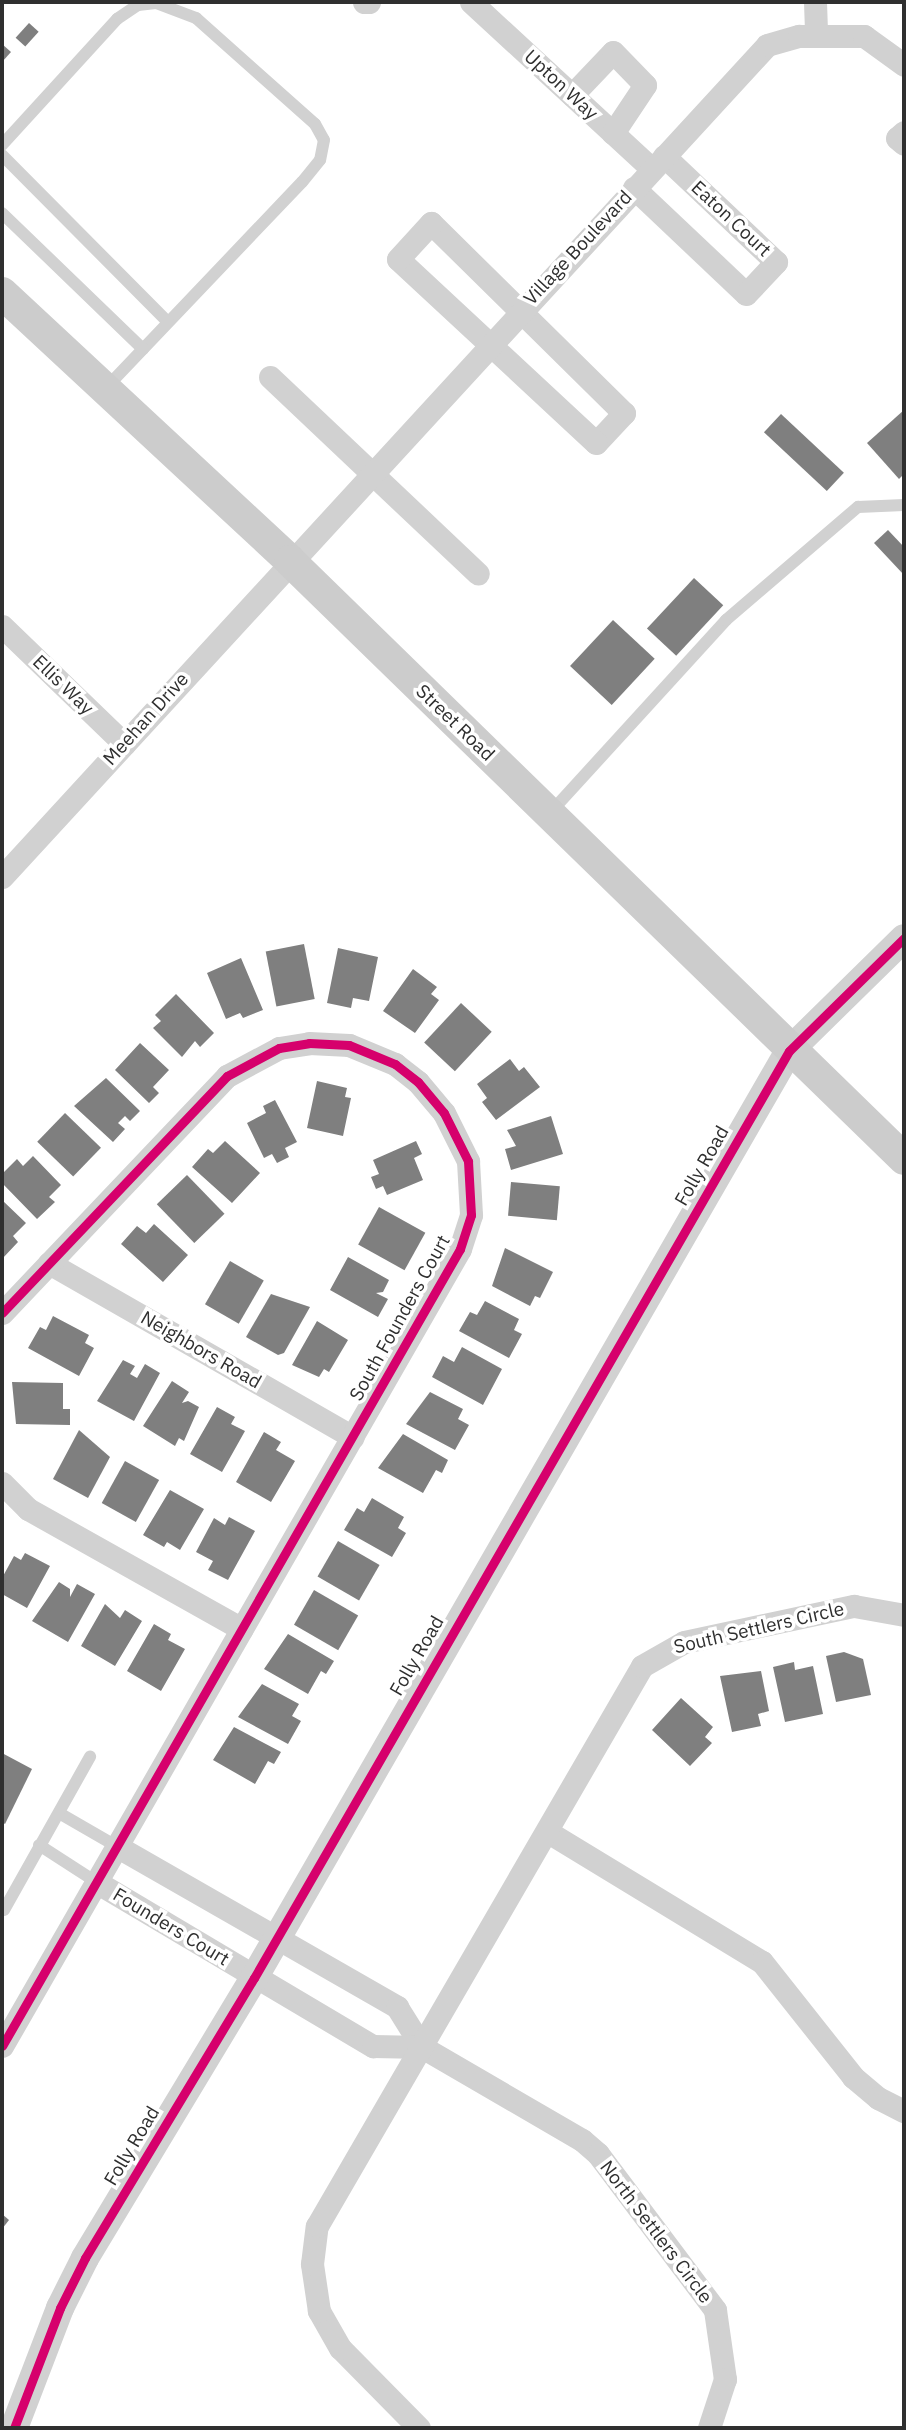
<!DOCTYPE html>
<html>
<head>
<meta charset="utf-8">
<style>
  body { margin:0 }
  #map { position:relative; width:906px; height:2430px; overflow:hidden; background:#fff; font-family:"IBM Plex Sans",sans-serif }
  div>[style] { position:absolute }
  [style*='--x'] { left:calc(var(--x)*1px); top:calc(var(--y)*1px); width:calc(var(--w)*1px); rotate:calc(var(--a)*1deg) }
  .building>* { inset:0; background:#7f7f7f; transform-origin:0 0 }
  .service>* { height:12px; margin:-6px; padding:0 6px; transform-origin:6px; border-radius:6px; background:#d1d1d1 }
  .minor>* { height:23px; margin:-11.5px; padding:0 11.5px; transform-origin:11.5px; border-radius:11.5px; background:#d1d1d1 }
  .tertiary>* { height:28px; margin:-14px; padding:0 14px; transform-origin:14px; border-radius:14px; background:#d1d1d1 }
  .secondary>* { height:32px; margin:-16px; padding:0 16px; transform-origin:16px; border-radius:16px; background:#ccc }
  .cycleway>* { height:9px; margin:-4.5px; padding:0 4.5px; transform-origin:4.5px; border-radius:4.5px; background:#d6006c }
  span { translate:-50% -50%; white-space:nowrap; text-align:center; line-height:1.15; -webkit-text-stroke:7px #fff; paint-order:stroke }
  .street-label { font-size:19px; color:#2f2f2f }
  .frame { position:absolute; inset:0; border:4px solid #2f2f2f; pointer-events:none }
</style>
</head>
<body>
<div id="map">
  <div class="building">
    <div style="left:29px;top:23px;width:13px;height:20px;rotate:42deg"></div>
    <div style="clip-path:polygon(2px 44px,11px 52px,2px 62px)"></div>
    <div style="clip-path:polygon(904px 410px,904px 474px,899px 479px,867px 443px)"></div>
    <div style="left:781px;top:414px;width:86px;height:25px;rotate:43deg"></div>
    <div style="clip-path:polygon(888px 530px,904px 547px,904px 575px,874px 543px)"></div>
    <div style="left:694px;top:578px;width:40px;height:69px;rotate:43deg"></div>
    <div style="left:613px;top:620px;width:57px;height:63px;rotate:43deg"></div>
    <div style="left:304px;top:944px;width:56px;height:39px;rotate:79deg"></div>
    <div style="clip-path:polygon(338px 948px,378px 957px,369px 1001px,353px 998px,351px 1008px,327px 1003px)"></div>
    <div style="clip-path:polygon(241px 958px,263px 1010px,243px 1018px,240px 1013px,226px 1019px,207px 973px)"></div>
    <div style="clip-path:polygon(413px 969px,437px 987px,431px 994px,439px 1000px,415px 1033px,383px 1011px)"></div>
    <div style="clip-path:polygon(176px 994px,214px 1033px,200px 1047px,195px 1041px,182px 1057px,153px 1028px,161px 1021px,155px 1015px)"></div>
    <div style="left:461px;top:1003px;width:42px;height:54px;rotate:43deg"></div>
    <div style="clip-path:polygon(140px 1043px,169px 1070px,153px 1087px,159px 1093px,149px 1103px,115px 1070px)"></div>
    <div style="clip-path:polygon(510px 1059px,519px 1071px,524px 1067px,540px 1087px,496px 1120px,482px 1102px,487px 1098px,477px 1084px)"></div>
    <div style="clip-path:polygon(106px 1078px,140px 1111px,130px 1121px,125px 1116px,118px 1123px,125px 1129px,113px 1142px,74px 1106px)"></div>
    <div style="clip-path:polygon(317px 1081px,347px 1088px,345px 1097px,351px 1098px,343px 1136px,307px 1128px)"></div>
    <div style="clip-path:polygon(275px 1100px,297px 1142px,285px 1148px,289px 1157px,277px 1163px,272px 1154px,264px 1158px,247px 1123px,266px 1113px,263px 1106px)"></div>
    <div style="left:65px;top:1113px;width:50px;height:40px;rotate:44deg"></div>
    <div style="clip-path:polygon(551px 1116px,563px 1154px,511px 1170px,505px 1149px,516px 1146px,507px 1130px)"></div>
    <div style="clip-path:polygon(225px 1141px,260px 1173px,232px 1203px,192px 1167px,208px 1149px,213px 1153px)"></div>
    <div style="clip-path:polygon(416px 1141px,422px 1154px,414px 1158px,423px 1180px,387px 1195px,383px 1186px,376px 1189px,371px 1177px,379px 1174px,373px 1160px)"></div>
    <div style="clip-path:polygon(33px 1156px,61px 1185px,49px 1197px,55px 1202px,37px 1219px,2px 1183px,2px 1174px,17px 1159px,23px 1166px)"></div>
    <div style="left:187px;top:1175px;width:54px;height:42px;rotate:46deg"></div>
    <div style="left:511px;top:1182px;width:49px;height:34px;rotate:5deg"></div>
    <div style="clip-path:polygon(2px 1200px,26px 1223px,13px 1236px,18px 1242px,2px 1259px)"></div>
    <div style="left:379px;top:1207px;width:53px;height:43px;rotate:29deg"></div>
    <div style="clip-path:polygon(154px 1224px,188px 1255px,163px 1282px,121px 1244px,137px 1226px,146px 1233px)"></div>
    <div style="clip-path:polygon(505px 1248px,553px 1272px,540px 1298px,535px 1296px,530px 1306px,492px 1286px)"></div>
    <div style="clip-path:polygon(348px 1257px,389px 1280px,383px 1292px,376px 1293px,388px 1299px,378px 1317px,330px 1290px)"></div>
    <div style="left:230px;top:1261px;width:39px;height:50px;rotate:30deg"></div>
    <div style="clip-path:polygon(271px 1294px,310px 1307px,284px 1353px,278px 1355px,246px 1337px)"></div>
    <div style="clip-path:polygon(485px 1301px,519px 1319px,514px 1330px,522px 1334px,509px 1358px,459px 1331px,470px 1312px,477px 1315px)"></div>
    <div style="clip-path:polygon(53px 1316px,89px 1335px,85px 1343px,94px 1348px,79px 1376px,28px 1348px,40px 1327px,46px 1330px)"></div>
    <div style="clip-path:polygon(317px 1321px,348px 1340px,329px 1372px,324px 1369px,319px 1377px,292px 1365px)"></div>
    <div style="clip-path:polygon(462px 1347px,502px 1369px,483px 1405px,432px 1377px,443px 1356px,454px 1362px)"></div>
    <div style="clip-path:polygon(123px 1360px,135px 1366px,130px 1374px,137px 1378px,145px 1364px,160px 1373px,134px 1421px,97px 1401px)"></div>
    <div style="clip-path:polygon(172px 1381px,189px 1392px,182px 1403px,188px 1401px,199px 1407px,184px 1441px,179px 1438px,175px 1446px,143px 1426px)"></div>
    <div style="clip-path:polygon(12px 1382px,63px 1383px,63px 1409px,70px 1409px,70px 1425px,16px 1424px)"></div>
    <div style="clip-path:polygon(430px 1392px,463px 1409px,458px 1419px,469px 1425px,455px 1450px,406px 1424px)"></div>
    <div style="clip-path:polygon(217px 1407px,235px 1417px,231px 1424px,245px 1431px,222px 1472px,190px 1454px)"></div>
    <div style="clip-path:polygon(79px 1430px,110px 1457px,88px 1498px,53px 1479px)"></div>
    <div style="clip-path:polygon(264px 1432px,281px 1442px,276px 1450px,295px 1461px,271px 1502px,236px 1482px)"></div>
    <div style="clip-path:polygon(403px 1434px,448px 1460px,442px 1473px,436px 1470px,423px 1493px,378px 1468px)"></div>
    <div style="left:125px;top:1461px;width:39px;height:48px;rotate:29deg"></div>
    <div style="clip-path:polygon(170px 1490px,204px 1509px,180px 1550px,167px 1542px,164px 1547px,143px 1535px)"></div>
    <div style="clip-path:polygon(372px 1498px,404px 1517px,398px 1528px,406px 1533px,392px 1557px,344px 1530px,357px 1508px,364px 1512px)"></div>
    <div style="clip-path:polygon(229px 1517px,255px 1531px,228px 1580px,208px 1570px,213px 1561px,196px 1552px,214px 1518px,225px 1525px)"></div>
    <div style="left:338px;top:1541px;width:48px;height:41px;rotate:30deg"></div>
    <div style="clip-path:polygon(25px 1553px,50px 1566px,27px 1608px,2px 1594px,2px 1578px,14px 1556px,21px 1560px)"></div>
    <div style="clip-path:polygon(59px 1582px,70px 1589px,70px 1597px,77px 1584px,95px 1594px,68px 1642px,32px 1621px)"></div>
    <div style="left:314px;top:1590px;width:51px;height:40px;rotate:30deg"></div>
    <div style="clip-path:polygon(105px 1604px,120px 1618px,125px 1610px,142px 1621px,115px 1666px,81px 1646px)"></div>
    <div style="clip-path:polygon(154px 1624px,171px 1634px,168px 1640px,185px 1649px,161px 1691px,127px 1671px)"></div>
    <div style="clip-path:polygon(288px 1634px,334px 1661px,326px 1674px,321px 1671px,308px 1694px,264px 1669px)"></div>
    <div style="clip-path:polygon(844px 1652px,863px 1659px,871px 1695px,836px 1702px,826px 1656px)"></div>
    <div style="clip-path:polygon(794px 1662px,795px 1670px,813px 1666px,823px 1714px,785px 1722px,773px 1667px)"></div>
    <div style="clip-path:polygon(761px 1671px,769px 1711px,758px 1714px,761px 1726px,732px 1732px,720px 1676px)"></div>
    <div style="clip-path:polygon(262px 1684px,299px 1704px,292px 1716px,301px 1721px,288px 1744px,238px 1717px)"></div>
    <div style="clip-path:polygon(681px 1698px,713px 1727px,705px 1737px,712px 1743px,690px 1766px,652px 1730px)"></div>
    <div style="clip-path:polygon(234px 1727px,281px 1752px,274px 1764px,268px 1761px,255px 1784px,213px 1760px)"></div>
    <div style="clip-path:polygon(2px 1753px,32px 1769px,5px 1824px,2px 1822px)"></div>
    <div style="clip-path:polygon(2px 2214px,9px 2220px,2px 2229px)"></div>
  </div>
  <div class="service">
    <div style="--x:2;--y:145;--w:171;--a:-47.6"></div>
    <div style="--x:117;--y:19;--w:25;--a:-34"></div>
    <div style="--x:138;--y:5;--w:18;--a:-6"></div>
    <div style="--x:156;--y:3;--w:43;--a:20.6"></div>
    <div style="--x:196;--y:18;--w:159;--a:41.7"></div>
    <div style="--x:315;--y:124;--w:18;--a:61"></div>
    <div style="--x:324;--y:140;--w:20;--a:101"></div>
    <div style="--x:320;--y:160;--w:28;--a:129"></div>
    <div style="--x:302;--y:182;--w:286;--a:133.6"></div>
    <div style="--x:2;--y:155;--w:235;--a:45.2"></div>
    <div style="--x:2;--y:213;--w:196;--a:44"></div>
    <div style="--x:549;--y:814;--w:263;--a:-47.6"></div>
    <div style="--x:726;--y:620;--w:174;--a:-40.6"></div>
    <div style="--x:858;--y:507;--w:46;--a:-2.5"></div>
    <div style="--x:59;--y:1813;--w:68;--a:30"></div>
    <div style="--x:39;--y:1845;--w:70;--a:32.8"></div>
    <div style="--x:4;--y:1910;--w:176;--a:-60.7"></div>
  </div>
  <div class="minor">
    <div style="--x:364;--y:2;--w:5;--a:0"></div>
    <div style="--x:471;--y:2;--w:246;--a:42.7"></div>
    <div style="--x:815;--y:2;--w:34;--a:88"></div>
    <div style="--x:572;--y:95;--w:59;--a:-46.4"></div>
    <div style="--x:613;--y:52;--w:46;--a:45.9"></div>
    <div style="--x:645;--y:85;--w:58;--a:123.7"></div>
    <div style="--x:904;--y:132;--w:9;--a:139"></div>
    <div style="--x:897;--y:138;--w:9;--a:41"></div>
    <div style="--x:634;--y:188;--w:154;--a:43.4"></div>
    <div style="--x:746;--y:294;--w:44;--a:-46.8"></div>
    <div style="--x:776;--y:262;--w:154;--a:-136.6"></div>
    <div style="--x:431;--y:223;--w:271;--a:44.6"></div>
    <div style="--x:624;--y:413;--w:41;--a:133"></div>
    <div style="--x:596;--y:443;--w:270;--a:-137.1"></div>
    <div style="--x:398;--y:259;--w:49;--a:-47.5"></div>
    <div style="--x:270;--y:377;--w:286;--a:43.4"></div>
    <div style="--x:2;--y:626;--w:170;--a:44"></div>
    <div style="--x:2;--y:877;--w:1130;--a:-47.4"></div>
    <div style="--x:767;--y:45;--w:33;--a:-16"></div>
    <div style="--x:799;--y:36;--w:65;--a:0"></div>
    <div style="--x:864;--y:36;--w:49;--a:35.9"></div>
    <div style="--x:49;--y:1263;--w:350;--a:29.8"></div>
    <div style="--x:2;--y:1313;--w:327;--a:-46.5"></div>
    <div style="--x:227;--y:1076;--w:59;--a:-28.3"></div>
    <div style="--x:279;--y:1048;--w:30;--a:-9"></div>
    <div style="--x:309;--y:1043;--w:40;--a:2.9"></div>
    <div style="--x:349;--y:1045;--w:50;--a:22.4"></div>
    <div style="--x:395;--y:1064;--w:29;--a:38"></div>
    <div style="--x:418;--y:1082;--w:40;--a:50"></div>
    <div style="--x:444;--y:1113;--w:54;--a:63.4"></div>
    <div style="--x:468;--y:1161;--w:54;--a:86.8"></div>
    <div style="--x:471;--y:1215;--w:36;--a:108"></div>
    <div style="--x:460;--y:1249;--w:919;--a:119.88"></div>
    <div style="--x:2;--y:1483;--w:37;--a:45"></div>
    <div style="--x:28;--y:1509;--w:245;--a:29.3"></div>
    <div style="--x:548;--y:1832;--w:250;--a:31.3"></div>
    <div style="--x:762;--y:1962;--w:147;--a:51.6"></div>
    <div style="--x:853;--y:2077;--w:33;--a:40"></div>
    <div style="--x:878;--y:2098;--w:29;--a:27"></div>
    <div style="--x:118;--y:1847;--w:322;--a:29.8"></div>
    <div style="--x:397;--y:2007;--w:47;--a:58"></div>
    <div style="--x:422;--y:2047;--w:185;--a:30.2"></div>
    <div style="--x:582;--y:2140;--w:21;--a:41"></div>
    <div style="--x:598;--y:2154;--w:195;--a:53.1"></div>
    <div style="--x:715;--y:2310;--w:70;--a:81.8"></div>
    <div style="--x:725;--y:2379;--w:52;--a:108.1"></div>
    <div style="--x:98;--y:1883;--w:320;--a:30.7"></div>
    <div style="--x:373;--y:2046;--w:49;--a:1.2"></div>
    <div style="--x:419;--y:2428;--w:112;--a:-134.6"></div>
    <div style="--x:340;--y:2348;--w:43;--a:-119.6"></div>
    <div style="--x:319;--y:2311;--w:48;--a:-98.5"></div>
    <div style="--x:312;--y:2264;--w:38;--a:-83"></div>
    <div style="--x:317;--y:2226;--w:647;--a:-59.87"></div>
    <div style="--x:642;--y:1666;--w:48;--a:-29.7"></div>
    <div style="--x:684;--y:1642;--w:174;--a:-12"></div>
    <div style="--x:854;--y:1606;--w:51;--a:10.2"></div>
  </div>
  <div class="tertiary">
    <div style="--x:14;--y:2428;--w:129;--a:-69"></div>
    <div style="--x:60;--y:2308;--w:56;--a:-63.4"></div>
    <div style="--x:85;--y:2258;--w:327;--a:-58.9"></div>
    <div style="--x:254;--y:1978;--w:1070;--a:-60.01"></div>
    <div style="--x:789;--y:1051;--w:161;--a:-44.5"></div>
  </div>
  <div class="secondary">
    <div style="--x:2;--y:293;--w:393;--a:42.9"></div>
    <div style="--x:290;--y:561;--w:857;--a:44.24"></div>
  </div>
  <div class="cycleway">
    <div style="--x:2;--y:1313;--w:327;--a:-46.5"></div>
    <div style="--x:227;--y:1076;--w:59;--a:-28.3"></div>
    <div style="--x:279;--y:1048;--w:30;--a:-9"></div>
    <div style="--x:309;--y:1043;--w:40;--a:2.9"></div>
    <div style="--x:349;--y:1045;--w:50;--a:22.4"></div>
    <div style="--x:395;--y:1064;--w:29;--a:38"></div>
    <div style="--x:418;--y:1082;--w:40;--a:50"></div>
    <div style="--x:444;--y:1113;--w:54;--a:63.4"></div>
    <div style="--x:468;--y:1161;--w:54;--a:86.8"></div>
    <div style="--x:471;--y:1215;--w:36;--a:108"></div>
    <div style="--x:460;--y:1249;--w:919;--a:119.88"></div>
    <div style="--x:14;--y:2428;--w:129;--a:-69"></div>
    <div style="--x:60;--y:2308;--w:56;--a:-63.4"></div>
    <div style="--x:85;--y:2258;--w:327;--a:-58.9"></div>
    <div style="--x:254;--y:1978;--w:1070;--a:-60.01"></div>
    <div style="--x:789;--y:1051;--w:161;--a:-44.5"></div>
  </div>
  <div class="street-label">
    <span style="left:561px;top:85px;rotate:43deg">Upton Way</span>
    <span style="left:731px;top:219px;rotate:43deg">Eaton Court</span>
    <span style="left:578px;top:248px;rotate:-47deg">Village Boulevard</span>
    <span style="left:63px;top:685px;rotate:44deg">Ellis Way</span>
    <span style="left:146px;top:719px;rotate:-48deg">Meehan Drive</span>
    <span style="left:455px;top:723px;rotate:44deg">Street Road</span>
    <span style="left:702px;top:1166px;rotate:-60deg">Folly Road</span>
    <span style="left:400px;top:1318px;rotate:-61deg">South Founders Court</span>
    <span style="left:201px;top:1350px;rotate:30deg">Neighbors Road</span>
    <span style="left:759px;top:1628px;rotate:-13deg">South Settlers Circle</span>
    <span style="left:417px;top:1656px;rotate:-60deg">Folly Road</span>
    <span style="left:171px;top:1927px;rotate:31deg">Founders Court</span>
    <span style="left:132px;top:2146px;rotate:-59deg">Folly Road</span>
    <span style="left:656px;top:2232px;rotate:53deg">North Settlers Circle</span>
  </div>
  <div class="frame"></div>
</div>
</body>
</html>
